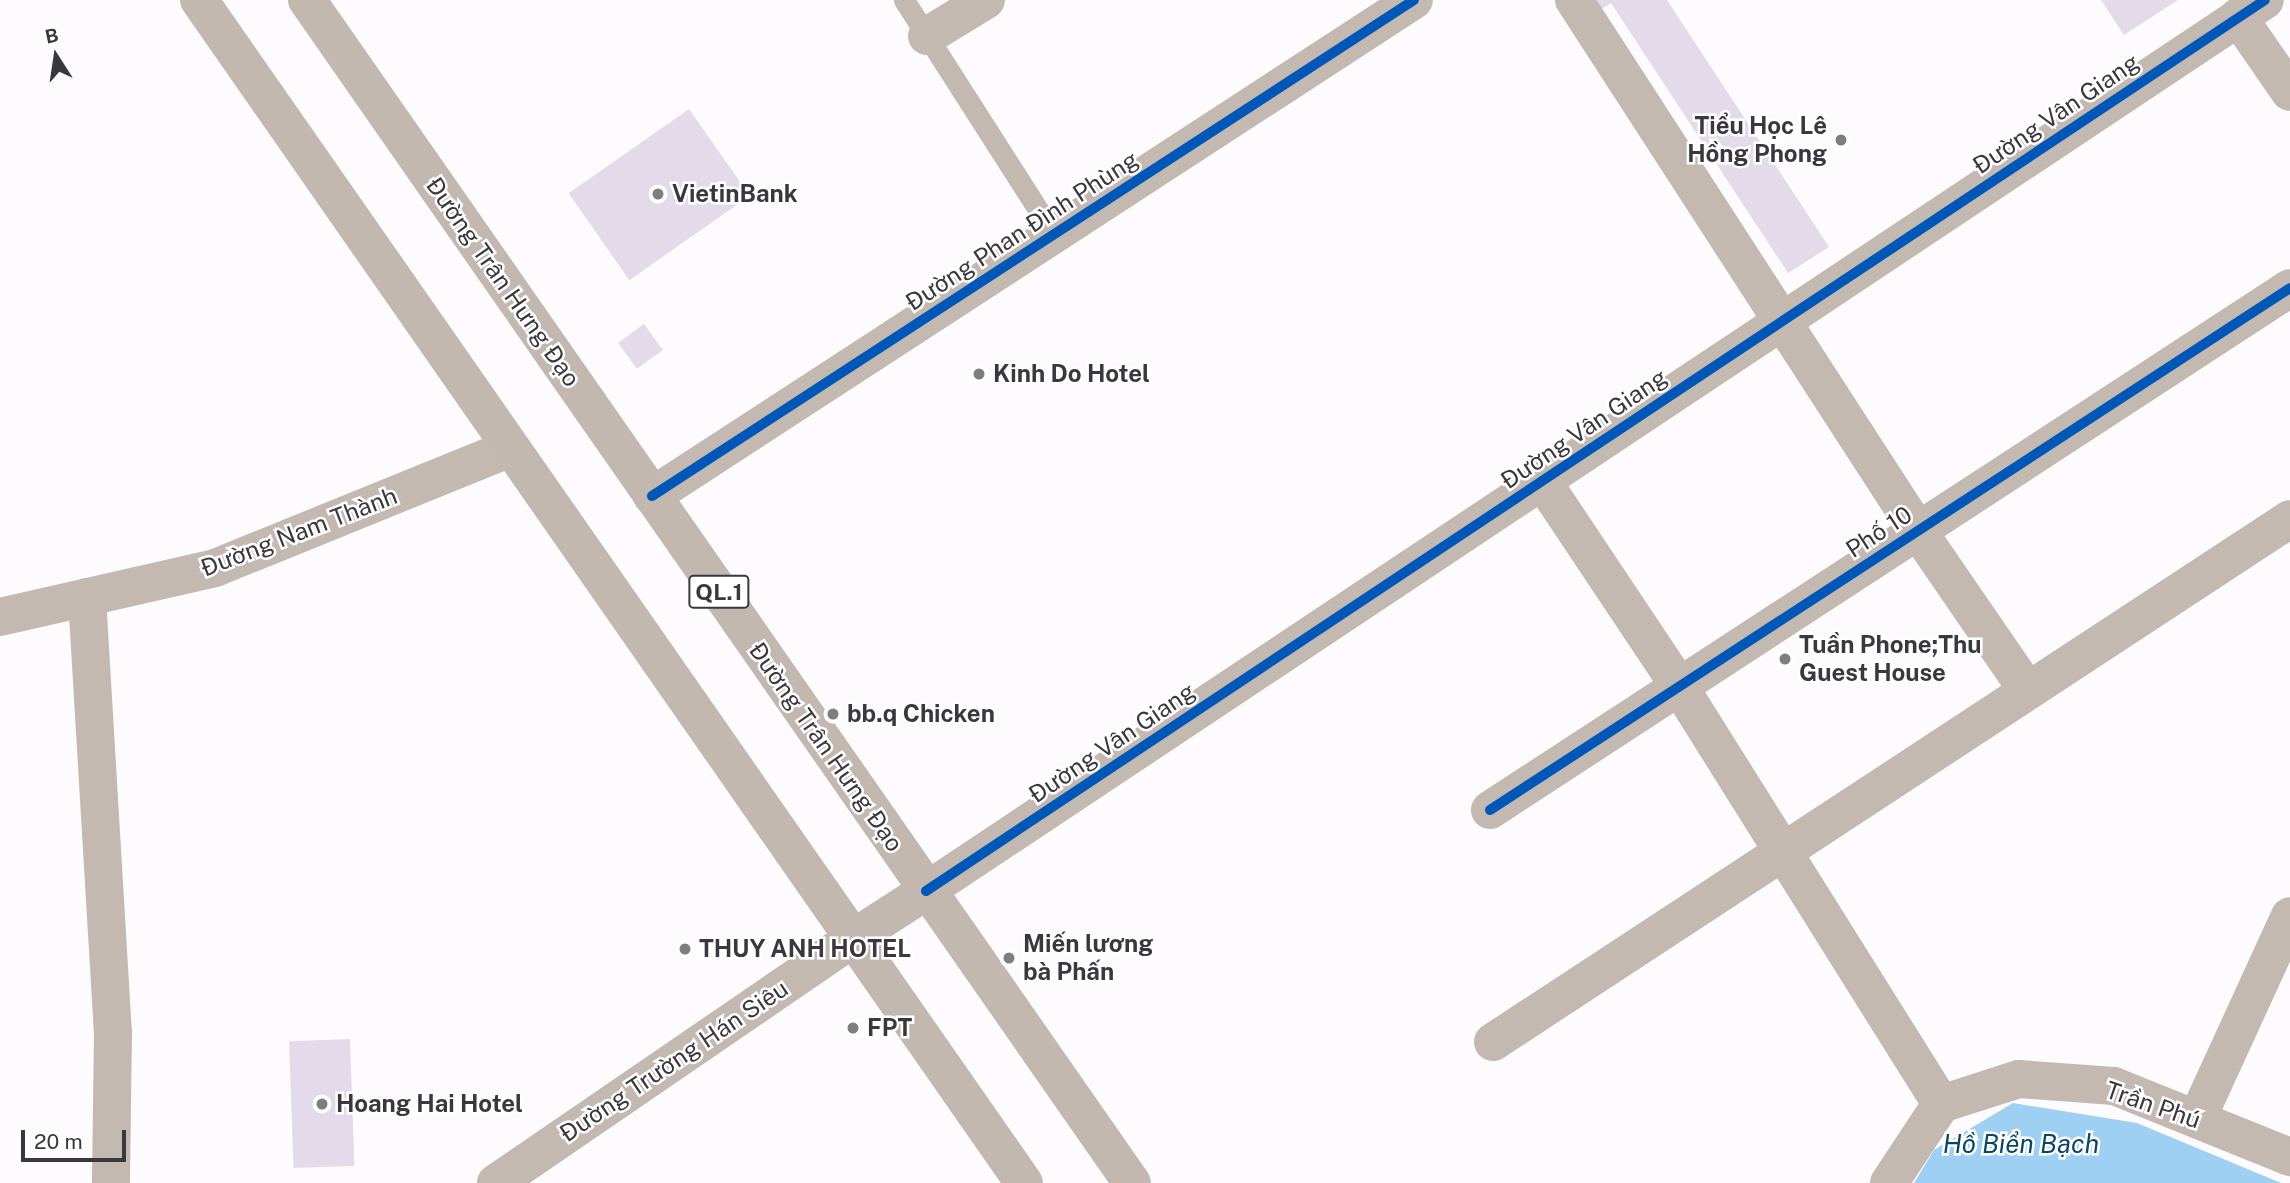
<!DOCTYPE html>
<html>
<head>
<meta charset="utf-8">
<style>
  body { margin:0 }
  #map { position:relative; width:2290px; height:1183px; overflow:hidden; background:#fdfbfe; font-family:"Public Sans",sans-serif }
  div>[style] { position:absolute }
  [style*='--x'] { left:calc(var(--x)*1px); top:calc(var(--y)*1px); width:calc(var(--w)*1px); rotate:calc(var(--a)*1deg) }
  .water>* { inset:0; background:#9ed0f3 }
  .building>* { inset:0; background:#e3dbe9; transform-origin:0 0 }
  .service>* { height:21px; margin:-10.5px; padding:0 10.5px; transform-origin:10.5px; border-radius:10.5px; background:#c4b9b1 }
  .minor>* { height:38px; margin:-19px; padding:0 19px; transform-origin:19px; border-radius:19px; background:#c4b9b1 }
  .tertiary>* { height:38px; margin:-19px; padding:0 19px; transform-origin:19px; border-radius:19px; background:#c4b9b1 }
  .trunk>* { height:38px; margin:-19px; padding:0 19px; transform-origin:19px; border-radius:19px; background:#c2b8b0 }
  .cycleway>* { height:10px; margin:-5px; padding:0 5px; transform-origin:5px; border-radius:5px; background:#0057b8 }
  .dots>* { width:19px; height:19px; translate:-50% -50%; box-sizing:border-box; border:4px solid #fff; border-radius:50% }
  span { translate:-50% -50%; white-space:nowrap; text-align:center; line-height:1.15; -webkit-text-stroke:5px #fff; paint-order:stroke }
  .shield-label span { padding:2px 5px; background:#fff; border:2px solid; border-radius:5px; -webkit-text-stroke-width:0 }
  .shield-label { font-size:23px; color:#3b373f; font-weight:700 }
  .street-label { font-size:24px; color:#3b373f }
  .poi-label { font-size:24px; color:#3b373f; font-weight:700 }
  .right { translate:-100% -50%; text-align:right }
  .left { translate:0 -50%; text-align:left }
  .water-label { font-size:26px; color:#0a4565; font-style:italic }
  .north { position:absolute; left:21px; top:21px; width:70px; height:70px; -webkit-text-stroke:5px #fff; paint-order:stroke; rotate:348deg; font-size:19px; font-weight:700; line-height:28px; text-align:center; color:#3b373f }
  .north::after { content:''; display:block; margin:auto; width:24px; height:32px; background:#3b373f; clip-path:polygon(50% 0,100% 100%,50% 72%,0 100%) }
  .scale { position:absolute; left:21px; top:1130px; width:105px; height:32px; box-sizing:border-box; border:4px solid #3b373f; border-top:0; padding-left:9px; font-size:21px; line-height:24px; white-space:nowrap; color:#3b373f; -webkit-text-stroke:5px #fff; paint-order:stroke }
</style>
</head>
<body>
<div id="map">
  <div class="water">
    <div style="clip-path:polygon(2013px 1103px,2137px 1123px,2281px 1183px,1914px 1183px,1934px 1150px)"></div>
  </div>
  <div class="building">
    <div style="clip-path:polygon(1596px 0,1667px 0,1829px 247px,1788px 273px,1611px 3px,1602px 9px)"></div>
    <div style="clip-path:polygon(2101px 0,2178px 0,2124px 35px)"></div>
    <div style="left:689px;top:109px;width:106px;height:147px;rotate:55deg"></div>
    <div style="left:644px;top:324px;width:32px;height:32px;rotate:54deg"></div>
    <div style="left:350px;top:1039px;width:127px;height:61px;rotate:88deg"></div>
  </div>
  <div class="service">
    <div style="--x:904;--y:0;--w:279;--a:57.4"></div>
  </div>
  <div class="minor">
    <div style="--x:1574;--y:0;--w:633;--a:57.06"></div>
    <div style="--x:1918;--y:531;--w:194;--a:55.5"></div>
    <div style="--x:2238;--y:17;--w:91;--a:55.3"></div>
    <div style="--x:927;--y:36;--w:69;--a:-31.4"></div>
    <div style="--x:1543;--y:482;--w:245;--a:56.3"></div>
    <div style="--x:1679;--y:686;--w:493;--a:57.9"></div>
    <div style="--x:87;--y:597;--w:437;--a:86.6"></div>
    <div style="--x:113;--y:1033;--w:150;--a:90.8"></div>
    <div style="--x:1490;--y:810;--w:955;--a:-33.12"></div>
    <div style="--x:1493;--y:1042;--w:953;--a:-33.27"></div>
    <div style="--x:2197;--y:1119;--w:223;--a:-65.4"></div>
    <div style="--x:1889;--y:1183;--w:95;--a:-56.6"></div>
    <div style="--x:1941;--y:1104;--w:82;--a:-17.8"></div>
    <div style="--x:2019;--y:1079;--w:95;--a:4.2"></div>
    <div style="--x:2114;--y:1086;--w:190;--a:22"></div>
  </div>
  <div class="tertiary">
    <div style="--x:652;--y:496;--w:909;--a:-33.06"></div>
    <div style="--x:0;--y:617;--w:221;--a:-12.8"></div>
    <div style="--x:215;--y:568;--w:318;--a:-22.1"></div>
    <div style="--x:926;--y:891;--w:1608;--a:-33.64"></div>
    <div style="--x:496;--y:1183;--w:432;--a:-34.4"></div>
  </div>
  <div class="trunk">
    <div style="--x:199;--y:0;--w:1442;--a:55.11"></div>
    <div style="--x:307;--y:0;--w:1442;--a:55.11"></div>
    <div style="--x:852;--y:939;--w:88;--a:-33"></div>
  </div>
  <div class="cycleway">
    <div style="--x:652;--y:496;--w:909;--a:-33.06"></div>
    <div style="--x:1490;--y:810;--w:955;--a:-33.12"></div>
    <div style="--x:926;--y:891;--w:1608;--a:-33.64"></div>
  </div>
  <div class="dots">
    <div style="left:1841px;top:140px;background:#7f7c82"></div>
    <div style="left:658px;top:194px;background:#7f7c82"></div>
    <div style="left:979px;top:374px;background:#7f7c82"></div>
    <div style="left:1785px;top:659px;background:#7f7c82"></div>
    <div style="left:833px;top:714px;background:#7f7c82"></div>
    <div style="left:685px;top:949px;background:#7f7c82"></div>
    <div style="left:1009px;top:958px;background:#7f7c82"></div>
    <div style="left:853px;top:1028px;background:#7f7c82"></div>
    <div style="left:322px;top:1104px;background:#7f7c82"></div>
  </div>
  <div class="shield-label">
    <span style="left:719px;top:592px">QL.1</span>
  </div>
  <div class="street-label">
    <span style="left:2056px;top:114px;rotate:-34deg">Đường Vân Giang</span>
    <span style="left:1022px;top:231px;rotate:-33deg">Đường Phan Đình Phùng</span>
    <span style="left:503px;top:282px;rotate:55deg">Đường Trân Hưng Đạo</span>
    <span style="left:1584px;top:429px;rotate:-34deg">Đường Vân Giang</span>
    <span style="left:299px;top:532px;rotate:-21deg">Đường Nam Thành</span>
    <span style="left:1879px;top:532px;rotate:-33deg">Phố 10</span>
    <span style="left:1112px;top:743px;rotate:-34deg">Đường Vân Giang</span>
    <span style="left:826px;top:747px;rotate:55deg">Đường Trân Hưng Đạo</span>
    <span style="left:674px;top:1061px;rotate:-34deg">Đường Trường Hán Siêu</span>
    <span style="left:2153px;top:1105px;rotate:19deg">Trần Phú</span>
  </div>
  <div class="poi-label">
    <span class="right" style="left:1827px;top:140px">Tiểu Học Lê<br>Hồng Phong</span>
    <span class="left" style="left:672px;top:194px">VietinBank</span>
    <span class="left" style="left:993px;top:374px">Kinh Do Hotel</span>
    <span class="left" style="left:1799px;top:659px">Tuần Phone;Thu<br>Guest House</span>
    <span class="left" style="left:847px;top:714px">bb.q Chicken</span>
    <span class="left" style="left:1023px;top:958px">Miến lương<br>bà Phấn</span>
    <span class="left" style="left:699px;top:949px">THUY ANH HOTEL</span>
    <span class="left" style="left:867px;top:1028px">FPT</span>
    <span class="left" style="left:336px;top:1104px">Hoang Hai Hotel</span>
  </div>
  <div class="water-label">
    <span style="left:2021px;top:1144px">Hồ Biển Bạch</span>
  </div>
  <div class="north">B</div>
  <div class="scale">20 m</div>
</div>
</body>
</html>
